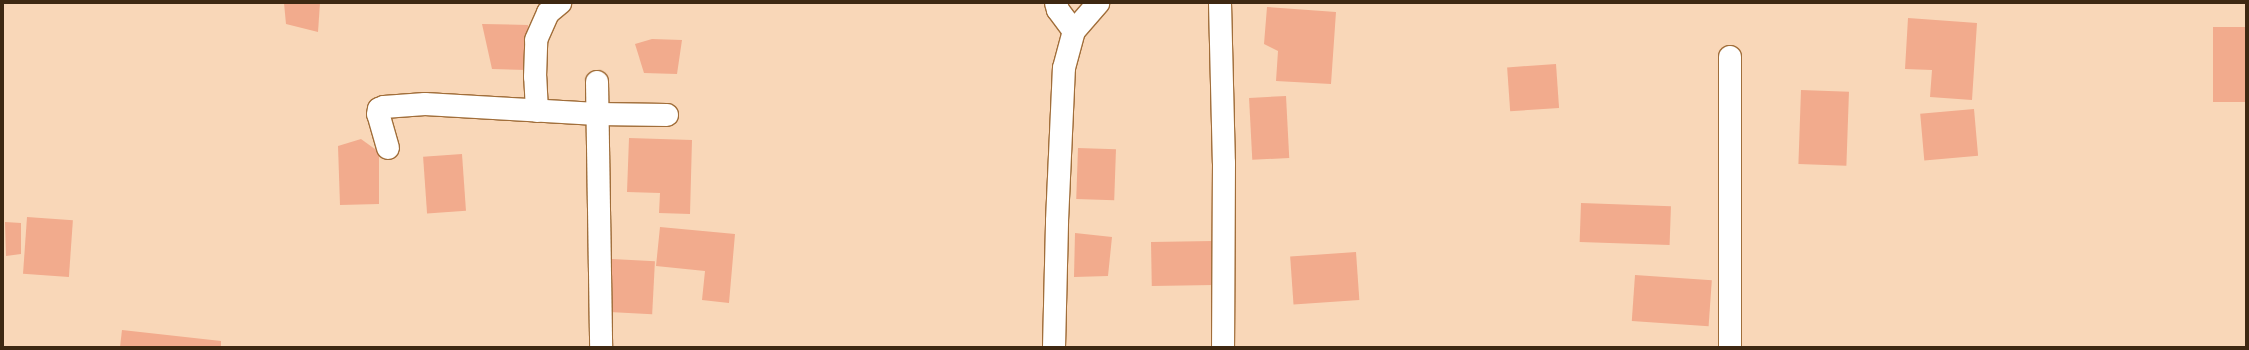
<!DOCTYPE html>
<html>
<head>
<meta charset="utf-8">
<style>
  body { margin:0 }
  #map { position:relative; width:2249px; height:350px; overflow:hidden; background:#f9d7b8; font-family:Rubik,sans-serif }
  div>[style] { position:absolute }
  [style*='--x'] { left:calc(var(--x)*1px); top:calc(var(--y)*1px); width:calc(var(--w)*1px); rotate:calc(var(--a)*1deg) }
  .building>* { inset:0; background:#f2ab8d; transform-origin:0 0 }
  .roads { filter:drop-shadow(1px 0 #a16e3a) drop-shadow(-1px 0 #a16e3a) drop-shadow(0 1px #a16e3a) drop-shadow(0 -1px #a16e3a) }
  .minor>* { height:22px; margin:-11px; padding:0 11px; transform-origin:11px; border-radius:11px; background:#fff }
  span { translate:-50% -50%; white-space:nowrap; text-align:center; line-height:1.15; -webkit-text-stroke:3.5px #fff; paint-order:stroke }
  .frame { position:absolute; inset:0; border:4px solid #3e2812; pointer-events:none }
</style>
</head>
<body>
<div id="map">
  <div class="building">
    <div style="clip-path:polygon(284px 3px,320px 3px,318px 32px,286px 24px)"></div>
    <div style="clip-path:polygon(1267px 7px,1336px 12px,1331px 84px,1276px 81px,1278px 51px,1264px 44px)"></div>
    <div style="clip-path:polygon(1908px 18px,1977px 23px,1972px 100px,1930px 97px,1932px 70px,1905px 69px)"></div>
    <div style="clip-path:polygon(482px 24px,528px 25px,526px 70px,492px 69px)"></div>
    <div style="left:2246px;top:27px;width:75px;height:33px;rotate:90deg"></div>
    <div style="clip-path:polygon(652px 39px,682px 40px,677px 74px,644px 73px,635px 44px)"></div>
    <div style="left:1556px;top:64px;width:44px;height:49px;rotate:86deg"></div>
    <div style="left:1801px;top:90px;width:48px;height:74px;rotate:2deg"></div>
    <div style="left:1286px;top:96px;width:62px;height:37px;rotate:87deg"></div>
    <div style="left:1974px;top:109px;width:47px;height:54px;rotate:85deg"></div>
    <div style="clip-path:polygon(629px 138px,692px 140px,690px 214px,659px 213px,660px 193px,627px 192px)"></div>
    <div style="clip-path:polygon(361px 139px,379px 152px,379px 204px,340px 205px,338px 146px)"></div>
    <div style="left:1078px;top:148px;width:38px;height:51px;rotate:2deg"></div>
    <div style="left:462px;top:154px;width:57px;height:39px;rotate:86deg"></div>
    <div style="left:1581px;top:203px;width:90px;height:39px;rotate:2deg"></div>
    <div style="left:27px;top:217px;width:46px;height:57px;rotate:4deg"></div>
    <div style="clip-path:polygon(5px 222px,21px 223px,21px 254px,6px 256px)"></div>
    <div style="clip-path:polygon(660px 227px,735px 234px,729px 303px,702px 300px,705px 271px,656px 266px)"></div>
    <div style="clip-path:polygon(1075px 233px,1112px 237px,1108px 276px,1074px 277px)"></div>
    <div style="left:1213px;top:241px;width:44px;height:62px;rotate:89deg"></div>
    <div style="left:1356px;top:252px;width:48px;height:66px;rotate:86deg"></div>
    <div style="left:612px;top:259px;width:43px;height:53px;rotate:3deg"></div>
    <div style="left:1635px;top:275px;width:77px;height:46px;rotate:4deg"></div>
    <div style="clip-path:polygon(122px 330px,221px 341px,221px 347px,120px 347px)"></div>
  </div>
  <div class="roads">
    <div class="minor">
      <div style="--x:1056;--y:3;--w:7;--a:74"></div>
      <div style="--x:1058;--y:10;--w:26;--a:53"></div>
      <div style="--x:1220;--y:3;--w:160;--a:88.6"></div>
      <div style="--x:1224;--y:163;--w:184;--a:90.3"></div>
      <div style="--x:597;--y:82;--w:265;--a:89.1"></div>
      <div style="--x:537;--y:111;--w:34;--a:-93"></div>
      <div style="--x:535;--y:77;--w:37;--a:-88"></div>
      <div style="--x:536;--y:40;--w:30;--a:-66"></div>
      <div style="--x:548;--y:13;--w:16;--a:-40"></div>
      <div style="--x:388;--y:148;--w:35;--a:-106"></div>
      <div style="--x:378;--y:114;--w:5;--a:-79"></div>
      <div style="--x:379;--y:109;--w:5;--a:-22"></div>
      <div style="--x:384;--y:107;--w:41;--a:-4.2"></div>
      <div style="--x:425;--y:104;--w:172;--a:3.3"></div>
      <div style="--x:597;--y:114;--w:70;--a:0.8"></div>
      <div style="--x:1054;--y:347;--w:126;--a:-88.6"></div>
      <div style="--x:1057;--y:221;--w:153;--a:-87.4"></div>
      <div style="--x:1064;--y:68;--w:38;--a:-75"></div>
      <div style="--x:1074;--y:31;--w:37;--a:-49"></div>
      <div style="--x:1730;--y:347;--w:290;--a:-90"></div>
    </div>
  </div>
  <div class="frame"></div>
</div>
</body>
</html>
